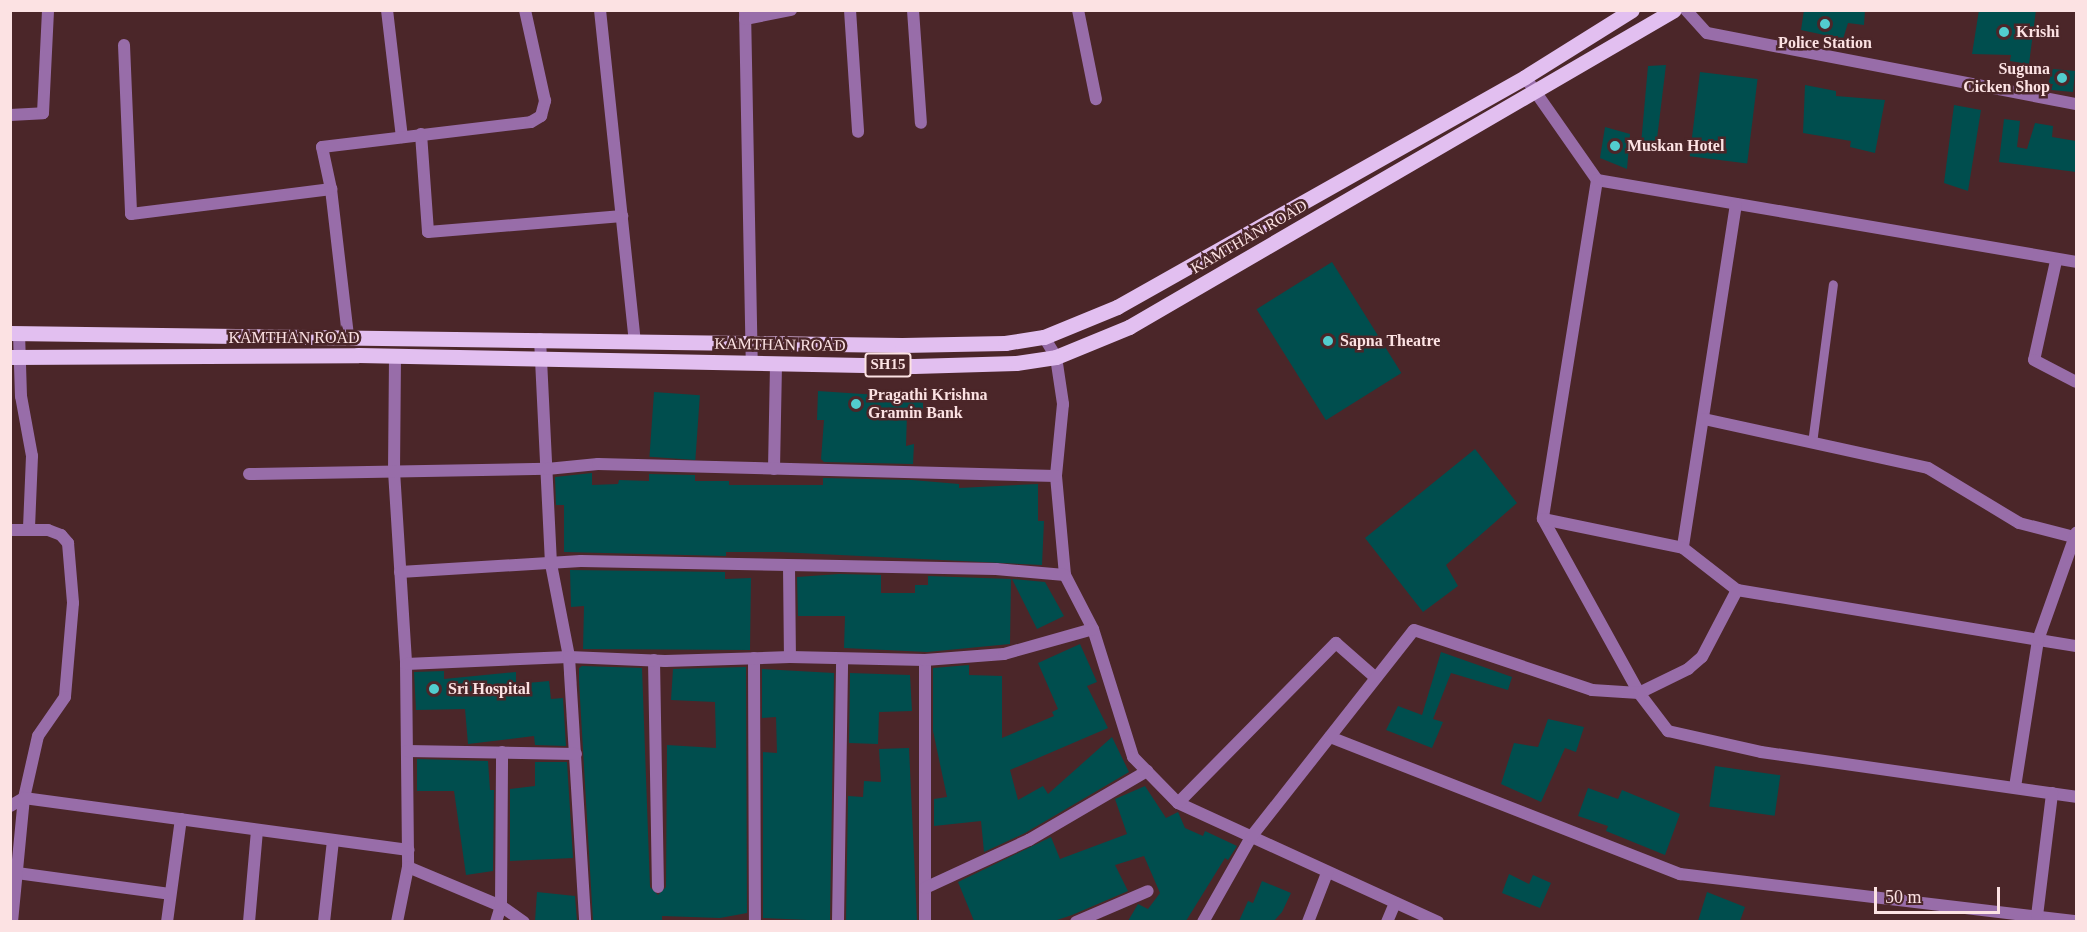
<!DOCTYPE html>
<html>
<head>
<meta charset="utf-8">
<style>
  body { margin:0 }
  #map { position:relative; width:2087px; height:932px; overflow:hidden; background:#4b2629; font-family:Georgia,serif }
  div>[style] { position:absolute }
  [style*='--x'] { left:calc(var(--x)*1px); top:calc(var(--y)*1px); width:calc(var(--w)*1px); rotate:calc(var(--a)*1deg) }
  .building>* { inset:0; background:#004e4e; transform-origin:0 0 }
  .service>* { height:9px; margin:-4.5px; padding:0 4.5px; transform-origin:4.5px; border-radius:4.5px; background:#986da9 }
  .minor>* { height:12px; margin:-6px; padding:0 6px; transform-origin:6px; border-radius:6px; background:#986da9 }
  .primary>* { height:15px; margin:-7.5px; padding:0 7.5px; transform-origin:7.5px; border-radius:7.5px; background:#e2bff0 }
  .dots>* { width:16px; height:16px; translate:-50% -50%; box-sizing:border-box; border:3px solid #4b2629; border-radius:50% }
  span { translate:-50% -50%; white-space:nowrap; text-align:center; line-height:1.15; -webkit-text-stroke:5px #4b2629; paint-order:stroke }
  .shield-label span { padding:2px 4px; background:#4b2629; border:2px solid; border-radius:4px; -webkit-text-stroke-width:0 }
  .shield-label { font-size:15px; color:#fce2e3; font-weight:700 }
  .poi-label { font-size:16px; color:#fce2e3; font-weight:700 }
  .left { translate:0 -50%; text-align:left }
  .right { translate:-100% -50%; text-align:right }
  .street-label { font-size:16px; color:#fce2e3 }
  .frame { position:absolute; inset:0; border:12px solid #fce2e3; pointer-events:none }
  .scale { position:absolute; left:1874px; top:887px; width:126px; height:27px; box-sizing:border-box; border:3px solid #fce2e3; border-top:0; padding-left:8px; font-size:18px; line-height:21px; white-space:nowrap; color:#fce2e3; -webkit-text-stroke:4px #4b2629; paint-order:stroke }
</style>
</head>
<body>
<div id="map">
  <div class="building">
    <div style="clip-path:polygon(1804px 10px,1865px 10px,1864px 25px,1848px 23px,1843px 39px,1801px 30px)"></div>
    <div style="clip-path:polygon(1979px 10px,2036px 10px,2029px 64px,2010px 61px,2011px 55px,1972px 54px)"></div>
    <div style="clip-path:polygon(1666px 65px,1656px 147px,1641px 144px,1648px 66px)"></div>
    <div style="clip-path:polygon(2053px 69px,2075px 71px,2073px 92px,2051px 90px,2053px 84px,2048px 84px)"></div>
    <div style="left:1700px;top:72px;width:58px;height:85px;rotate:7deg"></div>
    <div style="clip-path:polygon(1805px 85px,1836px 91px,1836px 96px,1885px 100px,1875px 153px,1850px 147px,1851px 141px,1803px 133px)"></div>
    <div style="clip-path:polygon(1954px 105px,1981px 110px,1968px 191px,1944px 183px)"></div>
    <div style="clip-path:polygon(2004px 119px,2020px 121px,2017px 147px,2027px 149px,2035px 123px,2053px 126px,2052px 137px,2076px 141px,2076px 172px,1999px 162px)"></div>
    <div style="clip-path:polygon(1605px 127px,1630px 134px,1627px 169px,1600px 158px)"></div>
    <div style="left:1332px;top:262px;width:131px;height:89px;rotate:58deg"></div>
    <div style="clip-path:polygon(818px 391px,923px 398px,923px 414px,907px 413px,906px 446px,914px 444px,913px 464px,824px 462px,821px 459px,824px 420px,817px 420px)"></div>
    <div style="left:654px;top:392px;width:46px;height:65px;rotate:4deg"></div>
    <div style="clip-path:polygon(1475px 449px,1517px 503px,1446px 565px,1458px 586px,1423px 612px,1365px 538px)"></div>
    <div style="clip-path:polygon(592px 473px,592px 485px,618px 484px,619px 480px,649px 481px,649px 474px,695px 475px,695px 481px,729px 481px,729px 485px,823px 485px,823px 478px,912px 480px,959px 484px,959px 488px,1038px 484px,1038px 521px,1044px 521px,1042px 565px,779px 552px,726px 552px,726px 556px,564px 552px,564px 505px,556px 505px,555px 477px)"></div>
    <div style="clip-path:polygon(570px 570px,725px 572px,725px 579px,751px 578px,750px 650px,583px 649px,584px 606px,571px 607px)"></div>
    <div style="clip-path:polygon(839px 574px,881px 575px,881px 593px,915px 593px,915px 585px,928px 585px,928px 576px,1011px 579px,1010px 644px,927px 652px,844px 648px,845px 616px,798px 616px,797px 577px)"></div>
    <div style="clip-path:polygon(1012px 579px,1045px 582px,1064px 616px,1037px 629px)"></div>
    <div style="clip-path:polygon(1080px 644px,1097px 682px,1087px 686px,1108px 728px,1010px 770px,1018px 800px,1043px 786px,1048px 794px,1112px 737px,1129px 772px,1025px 833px,984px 852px,981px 821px,934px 826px,934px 799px,947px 797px,933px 731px,933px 668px,969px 665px,969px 675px,1002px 676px,1002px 738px,1054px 716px,1052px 712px,1058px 709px,1038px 663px)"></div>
    <div style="clip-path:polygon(1441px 652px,1512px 677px,1508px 690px,1451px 673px,1433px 719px,1443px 722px,1432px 748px,1386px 730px,1398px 706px,1422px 715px)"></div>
    <div style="clip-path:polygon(582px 666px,642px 668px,650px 887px,658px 895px,666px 887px,667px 745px,716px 748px,715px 702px,671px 700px,673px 669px,746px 667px,747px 913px,720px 918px,662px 916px,662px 921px,593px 921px,579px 681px,579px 668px)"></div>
    <div style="clip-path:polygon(762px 669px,834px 673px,830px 921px,763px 918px,763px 752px,777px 753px,776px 717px,762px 718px)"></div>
    <div style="clip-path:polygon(444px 671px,444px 679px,516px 672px,516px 684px,549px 681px,551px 699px,563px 698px,566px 746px,535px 745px,534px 736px,468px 744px,465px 709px,416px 710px,414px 672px)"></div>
    <div style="clip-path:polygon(850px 673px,910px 675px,912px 711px,879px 712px,878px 744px,849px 743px)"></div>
    <div style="clip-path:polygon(1548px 719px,1584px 727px,1576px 752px,1565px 748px,1541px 802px,1501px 784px,1514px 743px,1538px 747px)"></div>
    <div style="clip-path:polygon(909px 748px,917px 920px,846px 921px,848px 796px,863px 797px,864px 781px,881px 782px,879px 749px)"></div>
    <div style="clip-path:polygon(417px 759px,488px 761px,490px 790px,494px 790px,493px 871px,466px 875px,454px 791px,417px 791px)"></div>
    <div style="clip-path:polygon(535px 762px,567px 762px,573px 858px,510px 861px,510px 789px,535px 786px)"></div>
    <div style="left:1715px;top:766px;width:66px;height:41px;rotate:8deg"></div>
    <div style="clip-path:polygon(1145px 786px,1166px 818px,1178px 812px,1185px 828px,1203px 836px,1205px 831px,1237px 846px,1228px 860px,1225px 858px,1186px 921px,1128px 921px,1138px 904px,1148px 909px,1160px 893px,1144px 856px,1115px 865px,1128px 891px,1072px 915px,1054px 921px,974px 921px,958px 882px,1051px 837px,1060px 859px,1127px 834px,1115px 799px)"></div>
    <div style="clip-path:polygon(1588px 788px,1618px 799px,1622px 790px,1680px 814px,1665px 855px,1606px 831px,1608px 826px,1578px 816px)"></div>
    <div style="clip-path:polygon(1509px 874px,1529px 884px,1533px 875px,1551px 883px,1540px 908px,1502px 893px)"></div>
    <div style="clip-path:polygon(1262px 881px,1291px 893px,1282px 912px,1274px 921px,1239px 921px,1248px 901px,1253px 903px)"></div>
    <div style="clip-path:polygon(537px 892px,575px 896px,577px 921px,535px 921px)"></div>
    <div style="clip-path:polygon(1707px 892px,1745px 907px,1740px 921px,1698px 921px)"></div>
  </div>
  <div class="service">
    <div style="--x:1812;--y:443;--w:160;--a:-82.5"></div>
  </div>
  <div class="minor">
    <div style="--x:387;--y:10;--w:128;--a:83.3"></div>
    <div style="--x:600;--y:10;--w:333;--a:84"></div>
    <div style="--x:745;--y:10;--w:353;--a:88.9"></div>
    <div style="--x:850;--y:10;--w:122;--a:86.2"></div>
    <div style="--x:913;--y:10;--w:113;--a:86"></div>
    <div style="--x:1078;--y:10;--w:91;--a:78.6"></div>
    <div style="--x:1686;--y:10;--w:31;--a:48"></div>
    <div style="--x:1707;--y:33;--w:376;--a:10.9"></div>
    <div style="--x:745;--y:19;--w:47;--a:-11.1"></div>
    <div style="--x:124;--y:45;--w:169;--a:87.6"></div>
    <div style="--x:131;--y:214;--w:202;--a:-7.1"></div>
    <div style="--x:331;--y:189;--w:147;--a:83.4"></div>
    <div style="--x:1525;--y:77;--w:126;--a:55"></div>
    <div style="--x:1597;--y:180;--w:486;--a:9.7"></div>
    <div style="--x:10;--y:115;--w:33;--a:-3"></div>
    <div style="--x:43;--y:113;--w:103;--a:-87.2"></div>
    <div style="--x:421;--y:134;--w:98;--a:85.9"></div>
    <div style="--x:428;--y:232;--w:195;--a:-4.7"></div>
    <div style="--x:1597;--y:180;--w:343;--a:99.1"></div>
    <div style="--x:1543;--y:519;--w:199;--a:61.1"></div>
    <div style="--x:1639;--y:693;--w:48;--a:52.7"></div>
    <div style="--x:1668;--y:731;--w:95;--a:12.7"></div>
    <div style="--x:1761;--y:752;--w:318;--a:8.1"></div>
    <div style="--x:331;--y:189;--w:43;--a:-102.1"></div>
    <div style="--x:322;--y:147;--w:210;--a:-6.8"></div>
    <div style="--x:531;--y:122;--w:12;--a:-31"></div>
    <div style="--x:541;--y:116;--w:16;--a:-75"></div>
    <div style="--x:545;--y:101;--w:93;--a:-102.4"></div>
    <div style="--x:1736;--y:204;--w:348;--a:98.8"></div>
    <div style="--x:1683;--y:548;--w:68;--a:37.9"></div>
    <div style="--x:1737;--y:590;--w:344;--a:9.4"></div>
    <div style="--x:2056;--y:261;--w:101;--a:102.5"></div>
    <div style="--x:2034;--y:360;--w:47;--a:27.6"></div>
    <div style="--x:19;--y:333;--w:63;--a:88.2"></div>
    <div style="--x:21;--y:396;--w:61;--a:79.6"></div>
    <div style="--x:32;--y:456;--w:73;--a:92.4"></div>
    <div style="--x:1044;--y:337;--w:23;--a:59"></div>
    <div style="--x:1056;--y:357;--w:48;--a:81.5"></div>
    <div style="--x:1063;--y:404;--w:72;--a:95.6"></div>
    <div style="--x:1056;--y:476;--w:99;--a:84.8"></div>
    <div style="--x:1065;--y:575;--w:61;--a:62.6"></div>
    <div style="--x:1093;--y:629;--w:134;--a:72.6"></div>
    <div style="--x:1133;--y:757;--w:64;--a:45.6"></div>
    <div style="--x:1178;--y:803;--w:286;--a:24.6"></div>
    <div style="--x:540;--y:339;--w:225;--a:87.2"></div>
    <div style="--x:551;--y:564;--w:95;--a:79"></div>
    <div style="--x:569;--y:657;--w:265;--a:86.5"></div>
    <div style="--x:395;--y:357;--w:114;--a:90.5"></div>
    <div style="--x:394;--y:471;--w:193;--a:86.4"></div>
    <div style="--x:406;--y:664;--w:203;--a:89.4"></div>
    <div style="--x:408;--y:867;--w:56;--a:101.3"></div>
    <div style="--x:1704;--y:419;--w:229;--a:12.3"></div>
    <div style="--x:1928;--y:468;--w:106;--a:31.1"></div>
    <div style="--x:2019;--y:523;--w:57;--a:14.3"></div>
    <div style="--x:774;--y:469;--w:106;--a:-88.9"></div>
    <div style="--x:249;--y:474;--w:298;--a:-1"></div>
    <div style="--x:547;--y:469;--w:51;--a:-5.6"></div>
    <div style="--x:598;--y:464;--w:458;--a:1.5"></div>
    <div style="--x:1543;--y:519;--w:143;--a:11.7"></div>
    <div style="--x:10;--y:530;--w:38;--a:0"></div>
    <div style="--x:48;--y:530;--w:14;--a:21"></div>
    <div style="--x:61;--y:535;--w:11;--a:49"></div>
    <div style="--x:68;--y:543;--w:60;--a:85.2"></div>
    <div style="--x:73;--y:603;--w:94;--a:94.9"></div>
    <div style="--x:65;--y:697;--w:47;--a:124.7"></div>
    <div style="--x:38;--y:736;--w:64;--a:102.7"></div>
    <div style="--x:24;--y:798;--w:16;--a:150"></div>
    <div style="--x:789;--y:566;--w:91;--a:89.4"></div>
    <div style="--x:400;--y:572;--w:181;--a:-3.5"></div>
    <div style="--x:581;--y:561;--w:415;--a:1.1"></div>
    <div style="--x:996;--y:569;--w:69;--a:5"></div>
    <div style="--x:754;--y:658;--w:264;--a:89.8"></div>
    <div style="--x:654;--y:660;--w:227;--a:89"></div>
    <div style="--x:925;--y:660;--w:262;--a:90"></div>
    <div style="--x:406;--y:664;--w:163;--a:-2.5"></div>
    <div style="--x:569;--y:657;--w:96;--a:2.4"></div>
    <div style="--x:665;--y:661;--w:125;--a:-1.8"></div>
    <div style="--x:790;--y:657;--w:135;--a:1.3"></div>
    <div style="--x:925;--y:660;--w:79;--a:-4.3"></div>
    <div style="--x:1004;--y:654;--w:92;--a:-15.7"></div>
    <div style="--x:1330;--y:737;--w:376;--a:21.4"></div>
    <div style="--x:1680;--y:874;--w:399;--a:6.8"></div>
    <div style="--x:407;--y:751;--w:169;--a:1"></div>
    <div style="--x:2015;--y:787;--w:149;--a:-81.1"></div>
    <div style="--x:2038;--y:640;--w:114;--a:-70.4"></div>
    <div style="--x:1178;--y:803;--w:225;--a:-45.4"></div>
    <div style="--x:1336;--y:643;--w:53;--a:41.2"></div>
    <div style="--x:408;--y:867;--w:101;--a:22.8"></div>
    <div style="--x:501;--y:906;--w:28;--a:35"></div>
    <div style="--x:17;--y:873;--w:154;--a:7.8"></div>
    <div style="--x:925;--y:888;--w:115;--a:-24.8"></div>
    <div style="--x:1029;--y:840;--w:137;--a:-30.3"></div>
    <div style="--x:2037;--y:916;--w:124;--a:-83"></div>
    <div style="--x:12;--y:922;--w:125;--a:-84.5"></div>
    <div style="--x:24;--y:798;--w:388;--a:7.7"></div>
    <div style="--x:167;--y:922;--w:104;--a:-82.3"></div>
    <div style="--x:249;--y:922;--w:92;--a:-85"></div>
    <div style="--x:324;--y:922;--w:82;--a:-83.7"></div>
    <div style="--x:496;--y:922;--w:17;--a:-73"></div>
    <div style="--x:501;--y:906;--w:154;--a:-89.6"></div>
    <div style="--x:838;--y:922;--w:263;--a:-89.1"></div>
    <div style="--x:1076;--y:922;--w:78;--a:-23.3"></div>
    <div style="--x:1203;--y:922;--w:98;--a:-60.5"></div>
    <div style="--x:1251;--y:837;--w:263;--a:-51.8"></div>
    <div style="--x:1414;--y:630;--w:188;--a:18.6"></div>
    <div style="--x:1592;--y:690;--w:47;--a:3.7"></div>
    <div style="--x:1639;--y:693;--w:55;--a:-26.1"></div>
    <div style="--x:1688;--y:669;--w:18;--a:-41"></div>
    <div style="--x:1702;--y:657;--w:76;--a:-62.4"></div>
    <div style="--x:1308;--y:922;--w:53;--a:-68.8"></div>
    <div style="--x:1387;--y:922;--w:21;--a:-67"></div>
  </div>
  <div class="primary">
    <div style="--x:10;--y:333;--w:892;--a:0.77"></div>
    <div style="--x:902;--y:345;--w:103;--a:-1.1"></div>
    <div style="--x:1005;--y:343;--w:39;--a:-9"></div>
    <div style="--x:1044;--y:337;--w:79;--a:-22.3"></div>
    <div style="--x:1117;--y:307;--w:468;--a:-29.4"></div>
    <div style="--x:1525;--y:77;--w:126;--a:-32.1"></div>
    <div style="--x:10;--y:357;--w:348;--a:-0.3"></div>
    <div style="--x:358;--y:355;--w:556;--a:1.13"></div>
    <div style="--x:914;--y:366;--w:102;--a:-1.7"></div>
    <div style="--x:1016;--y:363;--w:40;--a:-8.5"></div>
    <div style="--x:1056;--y:357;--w:79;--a:-22.3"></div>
    <div style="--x:1129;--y:327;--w:630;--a:-30.18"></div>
  </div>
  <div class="dots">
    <div style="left:1825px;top:24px;background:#52cdce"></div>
    <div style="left:2004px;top:32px;background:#52cdce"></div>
    <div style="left:2062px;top:78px;background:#52cdce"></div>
    <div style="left:1615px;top:146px;background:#52cdce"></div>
    <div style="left:1328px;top:341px;background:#52cdce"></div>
    <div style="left:856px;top:404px;background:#52cdce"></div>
    <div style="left:434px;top:689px;background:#52cdce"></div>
  </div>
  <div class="shield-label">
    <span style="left:888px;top:365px">SH15</span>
  </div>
  <div class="poi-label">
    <span class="left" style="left:2016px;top:32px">Krishi</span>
    <span style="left:1825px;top:43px">Police Station</span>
    <span class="right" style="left:2050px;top:78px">Suguna<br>Cicken Shop</span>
    <span class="left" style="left:1627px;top:146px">Muskan Hotel</span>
    <span class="left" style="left:1340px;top:341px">Sapna Theatre</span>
    <span class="left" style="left:868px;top:404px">Pragathi Krishna<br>Gramin Bank</span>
    <span class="left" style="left:448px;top:689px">Sri Hospital</span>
  </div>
  <div class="street-label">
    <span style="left:1249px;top:237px;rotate:-30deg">KAMTHAN ROAD</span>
    <span style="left:294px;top:338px">KAMTHAN ROAD</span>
    <span style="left:780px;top:345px;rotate:1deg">KAMTHAN ROAD</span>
  </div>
  <div class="frame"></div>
  <div class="scale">50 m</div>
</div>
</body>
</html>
